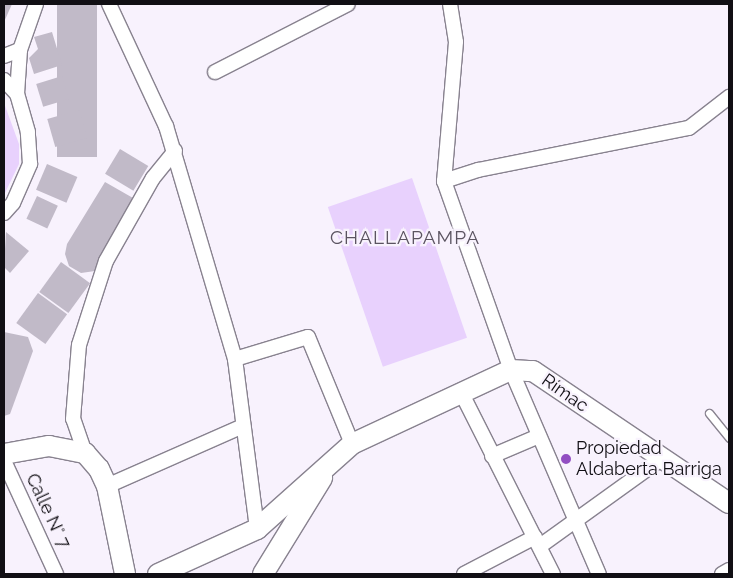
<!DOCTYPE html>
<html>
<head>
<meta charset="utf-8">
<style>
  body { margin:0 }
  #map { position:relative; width:733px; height:578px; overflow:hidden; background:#f8f2fd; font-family:Raleway,sans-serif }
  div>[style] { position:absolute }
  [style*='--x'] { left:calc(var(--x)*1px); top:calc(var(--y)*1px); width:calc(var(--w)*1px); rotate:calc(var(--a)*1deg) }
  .green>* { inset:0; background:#e8d1fd; transform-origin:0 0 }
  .building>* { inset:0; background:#c1bac8; transform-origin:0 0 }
  .roads { filter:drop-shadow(1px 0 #88828f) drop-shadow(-1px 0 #88828f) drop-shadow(0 1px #88828f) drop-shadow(0 -1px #88828f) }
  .lane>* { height:7px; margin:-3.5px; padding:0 3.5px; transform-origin:3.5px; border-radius:3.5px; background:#fff }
  .street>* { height:14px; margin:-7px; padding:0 7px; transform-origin:7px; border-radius:7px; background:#fff }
  .secondary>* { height:20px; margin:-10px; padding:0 10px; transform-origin:10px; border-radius:10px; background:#fff }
  .dots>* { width:14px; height:14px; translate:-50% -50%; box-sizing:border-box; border:2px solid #f8f2fd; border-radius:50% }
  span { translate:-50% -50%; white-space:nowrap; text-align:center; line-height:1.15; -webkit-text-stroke:4.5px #f8f2fd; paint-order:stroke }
  .street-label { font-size:18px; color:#110f14 }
  .poi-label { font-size:18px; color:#110f14 }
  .left { translate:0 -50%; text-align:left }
  .neighbourhood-label { font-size:19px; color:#5b5461; letter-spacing:1px }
  .frame { position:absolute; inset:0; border:5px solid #110f14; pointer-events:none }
</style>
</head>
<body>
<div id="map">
  <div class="green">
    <div style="clip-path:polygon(4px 103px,19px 144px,19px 164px,4px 195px)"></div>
    <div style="left:412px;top:178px;width:169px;height:89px;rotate:71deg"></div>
  </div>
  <div class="building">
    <div style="clip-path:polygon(4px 4px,12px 4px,4px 22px)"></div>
    <div style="left:57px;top:4px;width:40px;height:153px"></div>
    <div style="clip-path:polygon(52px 32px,62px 65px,34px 74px,29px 58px,38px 49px,34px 37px)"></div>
    <div style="left:62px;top:76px;width:24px;height:27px;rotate:73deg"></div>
    <div style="left:79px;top:110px;width:29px;height:33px;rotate:74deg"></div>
    <div style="left:120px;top:149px;width:33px;height:29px;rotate:31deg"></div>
    <div style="left:47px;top:164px;width:33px;height:28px;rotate:23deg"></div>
    <div style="clip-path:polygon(105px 182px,133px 198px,104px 251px,103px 260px,95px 271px,81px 273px,69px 266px,65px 254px,67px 244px)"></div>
    <div style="left:37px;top:196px;width:23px;height:25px;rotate:25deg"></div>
    <div style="clip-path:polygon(6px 232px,29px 251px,10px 273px,4px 267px)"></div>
    <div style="left:61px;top:262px;width:36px;height:37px;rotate:36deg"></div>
    <div style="left:38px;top:293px;width:36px;height:37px;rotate:36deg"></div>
    <div style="clip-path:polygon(4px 332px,28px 337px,33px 351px,10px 414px,4px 416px)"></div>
  </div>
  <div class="roads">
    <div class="lane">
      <div style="--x:709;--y:413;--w:32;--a:51"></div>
    </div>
    <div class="street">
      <div style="--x:109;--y:4;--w:135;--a:65"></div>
      <div style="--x:166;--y:126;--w:243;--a:73.5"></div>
      <div style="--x:235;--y:359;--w:171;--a:82.6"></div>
      <div style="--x:450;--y:4;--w:38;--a:81"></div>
      <div style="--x:456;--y:42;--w:140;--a:94.9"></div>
      <div style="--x:444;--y:181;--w:201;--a:70.5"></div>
      <div style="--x:511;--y:370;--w:222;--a:66.7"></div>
      <div style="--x:4;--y:56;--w:17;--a:-21"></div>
      <div style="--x:215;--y:72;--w:149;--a:-27.1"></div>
      <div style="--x:4;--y:80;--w:19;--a:47"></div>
      <div style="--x:444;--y:181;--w:36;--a:-18"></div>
      <div style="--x:478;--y:170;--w:215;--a:-11.3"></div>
      <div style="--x:689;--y:128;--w:51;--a:-37.8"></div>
      <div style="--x:4;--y:213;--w:13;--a:-48"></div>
      <div style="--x:13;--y:203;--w:43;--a:-66.4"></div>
      <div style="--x:30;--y:164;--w:32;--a:-94"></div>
      <div style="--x:28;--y:132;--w:40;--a:-106"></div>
      <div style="--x:17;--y:94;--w:44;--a:-86.1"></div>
      <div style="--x:20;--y:50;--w:49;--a:-70.8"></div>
      <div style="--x:235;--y:359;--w:76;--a:-16.8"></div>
      <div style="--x:308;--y:337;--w:116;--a:67.6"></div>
      <div style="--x:461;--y:392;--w:204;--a:63.2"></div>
      <div style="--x:85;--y:453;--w:36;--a:-109"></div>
      <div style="--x:73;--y:419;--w:74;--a:-85.4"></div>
      <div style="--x:79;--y:345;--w:88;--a:-72.2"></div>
      <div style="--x:106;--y:261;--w:95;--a:-60.5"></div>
      <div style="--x:153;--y:178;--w:35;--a:-51"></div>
      <div style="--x:492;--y:456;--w:51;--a:-23.1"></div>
      <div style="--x:5;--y:463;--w:122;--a:65.3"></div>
      <div style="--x:107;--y:486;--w:149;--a:-23.8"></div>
      <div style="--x:540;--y:546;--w:149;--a:-35.7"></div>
      <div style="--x:464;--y:574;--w:80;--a:-27.5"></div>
      <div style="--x:722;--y:574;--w:8;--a:-30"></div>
    </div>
    <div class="secondary">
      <div style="--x:4;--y:454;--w:46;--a:-10.1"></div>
      <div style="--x:49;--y:446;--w:37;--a:11"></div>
      <div style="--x:85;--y:453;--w:21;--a:49"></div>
      <div style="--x:99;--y:469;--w:19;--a:65"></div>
      <div style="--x:107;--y:486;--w:90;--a:78.4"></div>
      <div style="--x:158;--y:574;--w:109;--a:-24.4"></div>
      <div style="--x:257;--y:529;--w:127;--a:-41.8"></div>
      <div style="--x:352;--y:444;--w:175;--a:-25"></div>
      <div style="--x:511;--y:370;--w:22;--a:3"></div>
      <div style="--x:533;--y:371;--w:236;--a:34"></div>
      <div style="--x:263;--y:574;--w:113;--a:-58.4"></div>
    </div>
  </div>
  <div class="dots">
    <div style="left:566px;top:459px;background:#924ec2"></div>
  </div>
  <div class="street-label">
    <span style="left:565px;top:393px;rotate:35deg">Rímac</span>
    <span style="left:48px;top:511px;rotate:65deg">Calle N° 7</span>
  </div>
  <div class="poi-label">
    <span class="left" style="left:576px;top:459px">Propiedad<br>Aldaberta Barriga</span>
  </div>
  <div class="neighbourhood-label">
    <span style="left:405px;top:238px">CHALLAPAMPA</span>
  </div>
  <div class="frame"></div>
</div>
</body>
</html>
